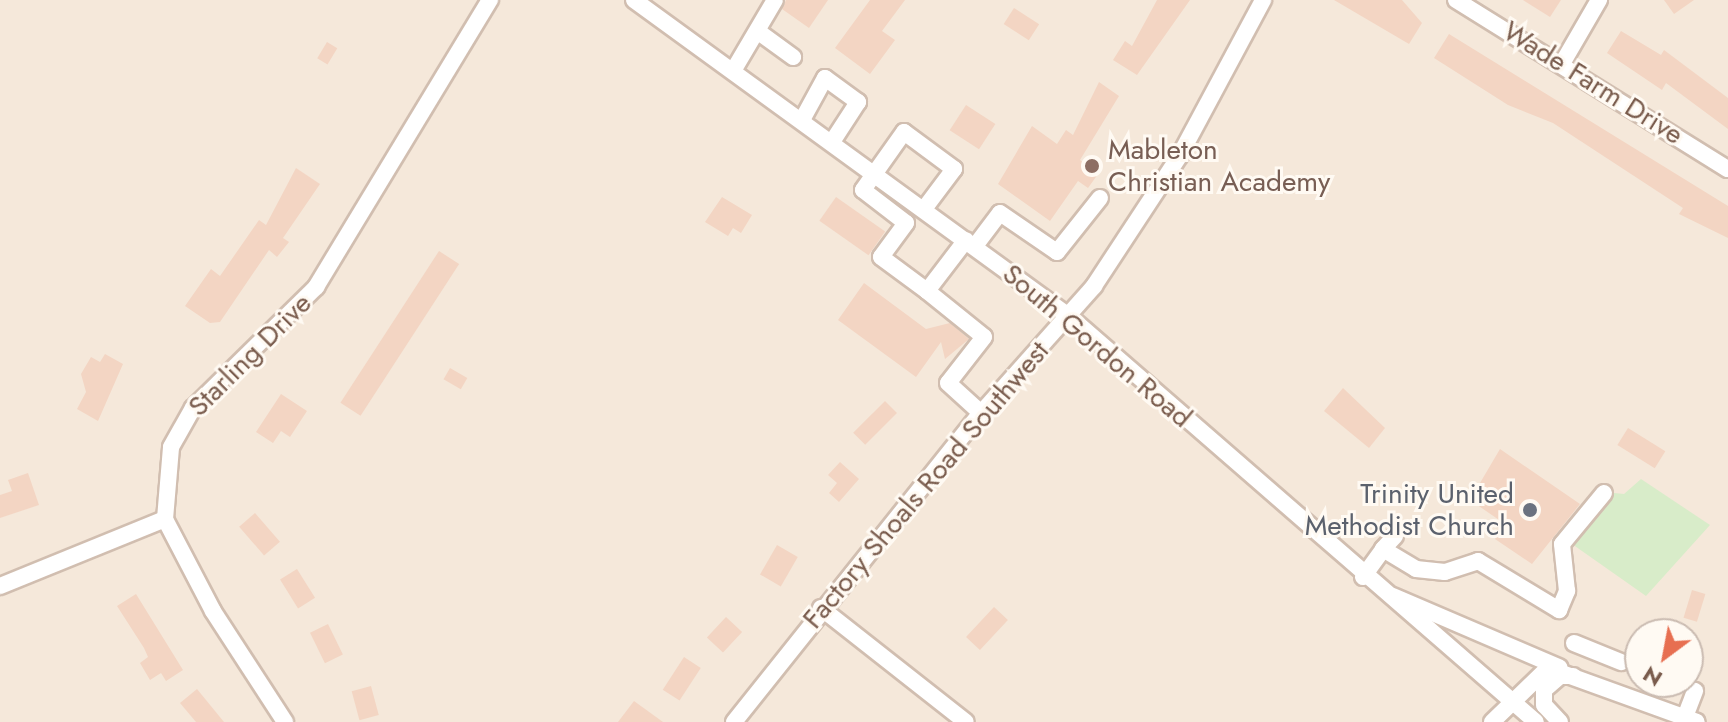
<!DOCTYPE html>
<html>
<head>
<meta charset="utf-8">
<style>
  body { margin:0 }
  #map { position:relative; width:1728px; height:722px; overflow:hidden; background:#fdf6ec; font-family:Jost,sans-serif }
  div>[style] { position:absolute }
  [style*='--x'] { left:calc(var(--x)*1px); top:calc(var(--y)*1px); width:calc(var(--w)*1px); rotate:calc(var(--a)*1deg) }
  .residential>* { inset:0; background:#f5e8da }
  .green>* { inset:0; background:#d8ecc9 }
  .building>* { inset:0; background:#f3d5c3; transform-origin:0 0 }
  .roads { filter:drop-shadow(2px 0 #d1beb0) drop-shadow(-2px 0 #d1beb0) drop-shadow(0 2px #d1beb0) drop-shadow(0 -2px #d1beb0) }
  .minor>* { height:16px; margin:-8px; padding:0 8px; transform-origin:8px; border-radius:8px; background:#fff }
  .dots>* { width:22px; height:22px; translate:-50% -50%; box-sizing:border-box; border:4px solid #fffaf3; border-radius:50% }
  span { translate:-50% -50%; white-space:nowrap; text-align:center; line-height:1.15; -webkit-text-stroke:6px #fffaf3; paint-order:stroke }
  .street-label { font-size:28px; color:#7a5c4d }
  .education-label { font-size:28px; color:#785e54 }
  .left { translate:0 -50%; text-align:left }
  .worship-label { font-size:28px; color:#5b616d }
  .right { translate:-100% -50%; text-align:right }
  .north { position:absolute; left:1624px; top:618px; width:80px; height:80px; box-sizing:border-box; background:#fffaf3; border:2px solid #cabbb1; border-radius:50%; rotate:212deg; font-size:22px; font-weight:700; line-height:32px; text-align:center; color:#7a5c4d }
  .north::after { content:''; display:block; margin:auto; width:28px; height:36px; background:#e76f51; clip-path:polygon(50% 0,100% 100%,50% 72%,0 100%) }
</style>
</head>
<body>
<div id="map">
  <div class="residential">
    <div style="clip-path:polygon(evenodd,0 0,1728px 0,1728px 722px,0 722px,0 0,1640px 634px,1688px 634px,1688px 682px,1640px 682px,1640px 634px)"></div>
  </div>
  <div class="green">
    <div style="clip-path:polygon(1641px 479px,1710px 525px,1646px 596px,1572px 544px,1614px 493px,1624px 494px)"></div>
  </div>
  <div class="building">
    <div style="clip-path:polygon(786px 0,828px 0,809px 28px,782px 9px)"></div>
    <div style="clip-path:polygon(870px 0,905px 0,882px 31px,895px 40px,870px 74px,835px 48px)"></div>
    <div style="clip-path:polygon(1157px 0,1190px 0,1137px 75px,1113px 60px,1125px 41px,1132px 46px)"></div>
    <div style="clip-path:polygon(1334px 0,1402px 0,1422px 23px,1409px 44px)"></div>
    <div style="clip-path:polygon(1523px 0,1561px 0,1550px 17px)"></div>
    <div style="clip-path:polygon(1664px 0,1694px 0,1674px 14px)"></div>
    <div style="left:1014px;top:8px;width:30px;height:19px;rotate:33deg"></div>
    <div style="clip-path:polygon(1621px 31px,1661px 55px,1664px 50px,1728px 98px,1728px 129px,1666px 83px,1662px 90px,1607px 53px)"></div>
    <div style="clip-path:polygon(1449px 34px,1728px 206px,1728px 238px,1679px 214px,1683px 208px,1553px 123px,1508px 105px,1434px 58px)"></div>
    <div style="left:327px;top:42px;width:12px;height:19px;rotate:31deg"></div>
    <div style="clip-path:polygon(1099px 82px,1119px 96px,1080px 160px,1098px 174px,1088px 188px,1078px 181px,1050px 221px,998px 184px,1032px 126px,1057px 144px,1066px 130px,1073px 135px)"></div>
    <div style="left:966px;top:105px;width:35px;height:30px;rotate:33deg"></div>
    <div style="clip-path:polygon(296px 168px,320px 184px,283px 238px,289px 242px,277px 257px,269px 250px,220px 322px,210px 323px,185px 306px,211px 269px,220px 276px,259px 220px,266px 225px)"></div>
    <div style="clip-path:polygon(722px 197px,752px 215px,741px 233px,733px 228px,728px 236px,705px 222px)"></div>
    <div style="left:836px;top:197px;width:60px;height:29px;rotate:35deg"></div>
    <div style="left:439px;top:251px;width:24px;height:181px;rotate:33deg"></div>
    <div style="clip-path:polygon(864px 283px,926px 329px,950px 323px,969px 339px,945px 359px,941px 342px,916px 377px,838px 320px)"></div>
    <div style="clip-path:polygon(105px 354px,123px 364px,98px 421px,77px 409px,86px 392px,81px 374px,91px 357px,100px 362px)"></div>
    <div style="left:450px;top:368px;width:20px;height:13px;rotate:30deg"></div>
    <div style="clip-path:polygon(1343px 388px,1385px 428px,1369px 448px,1324px 411px)"></div>
    <div style="clip-path:polygon(281px 394px,307px 411px,290px 437px,281px 431px,273px 443px,256px 432px)"></div>
    <div style="left:885px;top:401px;width:17px;height:45px;rotate:45deg"></div>
    <div style="left:1628px;top:428px;width:44px;height:20px;rotate:32deg"></div>
    <div style="clip-path:polygon(1500px 449px,1580px 504px,1532px 564px,1495px 539px,1505px 524px,1470px 500px)"></div>
    <div style="clip-path:polygon(840px 462px,859px 479px,839px 502px,829px 493px,837px 483px,828px 475px)"></div>
    <div style="clip-path:polygon(28px 473px,39px 505px,0 518px,0 495px,12px 491px,8px 480px)"></div>
    <div style="left:255px;top:513px;width:38px;height:21px;rotate:49deg"></div>
    <div style="left:777px;top:545px;width:24px;height:34px;rotate:30deg"></div>
    <div style="left:297px;top:569px;width:34px;height:20px;rotate:58deg"></div>
    <div style="left:1692px;top:590px;width:14px;height:29px;rotate:17deg"></div>
    <div style="clip-path:polygon(136px 594px,183px 670px,166px 681px,161px 673px,150px 680px,140px 663px,148px 657px,144px 648px,117px 606px)"></div>
    <div style="left:994px;top:607px;width:19px;height:41px;rotate:43deg"></div>
    <div style="left:726px;top:617px;width:22px;height:28px;rotate:43deg"></div>
    <div style="left:328px;top:624px;width:34px;height:20px;rotate:64deg"></div>
    <div style="left:684px;top:657px;width:20px;height:39px;rotate:33deg"></div>
    <div style="left:371px;top:686px;width:30px;height:20px;rotate:75deg"></div>
    <div style="clip-path:polygon(197px 689px,224px 722px,196px 722px,180px 703px)"></div>
    <div style="clip-path:polygon(634px 701px,663px 722px,618px 722px)"></div>
  </div>
  <div class="roads">
    <div class="minor">
      <div style="--x:634;--y:0;--w:539;--a:36.02"></div>
      <div style="--x:1070;--y:317;--w:617;--a:40.99"></div>
      <div style="--x:1456;--y:0;--w:320;--a:31.9"></div>
      <div style="--x:760;--y:33;--w:41;--a:36"></div>
      <div style="--x:1563;--y:62;--w:72;--a:-59.9"></div>
      <div style="--x:733;--y:71;--w:82;--a:-59.4"></div>
      <div style="--x:802;--y:120;--w:48;--a:-61.3"></div>
      <div style="--x:825;--y:78;--w:41;--a:36"></div>
      <div style="--x:858;--y:102;--w:48;--a:123"></div>
      <div style="--x:924;--y:209;--w:50;--a:-53.1"></div>
      <div style="--x:954;--y:169;--w:62;--a:-143.5"></div>
      <div style="--x:904;--y:132;--w:71;--a:125.3"></div>
      <div style="--x:863;--y:190;--w:54;--a:37.5"></div>
      <div style="--x:906;--y:223;--w:42;--a:126.3"></div>
      <div style="--x:881;--y:257;--w:57;--a:36.5"></div>
      <div style="--x:927;--y:291;--w:64;--a:-52.6"></div>
      <div style="--x:975;--y:246;--w:41;--a:-52.9"></div>
      <div style="--x:1000;--y:213;--w:69;--a:34.4"></div>
      <div style="--x:1057;--y:252;--w:69;--a:-51.5"></div>
      <div style="--x:927;--y:291;--w:73;--a:38.9"></div>
      <div style="--x:984;--y:337;--w:58;--a:128"></div>
      <div style="--x:948;--y:383;--w:45;--a:42.3"></div>
      <div style="--x:1395;--y:536;--w:18;--a:133"></div>
      <div style="--x:1383;--y:549;--w:39;--a:31"></div>
      <div style="--x:1416;--y:569;--w:29;--a:6"></div>
      <div style="--x:1445;--y:572;--w:35;--a:-18"></div>
      <div style="--x:1478;--y:561;--w:95;--a:31.2"></div>
      <div style="--x:1559;--y:610;--w:21;--a:-67"></div>
      <div style="--x:1567;--y:591;--w:47;--a:-96.1"></div>
      <div style="--x:1562;--y:544;--w:66;--a:-50.5"></div>
      <div style="--x:1363;--y:577;--w:34;--a:-54"></div>
      <div style="--x:0;--y:586;--w:178;--a:-22.1"></div>
      <div style="--x:1393;--y:596;--w:181;--a:23.2"></div>
      <div style="--x:821;--y:608;--w:184;--a:38.2"></div>
      <div style="--x:1574;--y:643;--w:51;--a:22"></div>
      <div style="--x:1685;--y:717;--w:28;--a:-69"></div>
      <div style="--x:285;--y:722;--w:132;--a:-123"></div>
      <div style="--x:213;--y:611;--w:104;--a:-117.6"></div>
      <div style="--x:165;--y:519;--w:72;--a:-85.2"></div>
      <div style="--x:171;--y:447;--w:45;--a:-60.6"></div>
      <div style="--x:193;--y:408;--w:173;--a:-44.5"></div>
      <div style="--x:316;--y:287;--w:336;--a:-58.8"></div>
      <div style="--x:734;--y:722;--w:396;--a:-51.4"></div>
      <div style="--x:981;--y:413;--w:170;--a:-48.3"></div>
      <div style="--x:1094;--y:286;--w:157;--a:-56.7"></div>
      <div style="--x:1180;--y:155;--w:176;--a:-61.8"></div>
      <div style="--x:1492;--y:722;--w:78;--a:-44"></div>
      <div style="--x:1548;--y:668;--w:158;--a:19.9"></div>
      <div style="--x:1560;--y:722;--w:23;--a:-133"></div>
      <div style="--x:1544;--y:705;--w:15;--a:-90"></div>
      <div style="--x:1544;--y:690;--w:21;--a:-41"></div>
      <div style="--x:1560;--y:676;--w:13;--a:0"></div>
    </div>
  </div>
  <div class="dots">
    <div style="left:1092px;top:166px;background:#8d6e63"></div>
    <div style="left:1530px;top:510px;background:#6b7280"></div>
  </div>
  <div class="street-label">
    <span style="left:1593px;top:83px;rotate:32deg">Wade Farm Drive</span>
    <span style="left:1097px;top:346px;rotate:40deg">South Gordon Road</span>
    <span style="left:250px;top:355px;rotate:-45deg">Starling Drive</span>
    <span style="left:926px;top:485px;rotate:-50deg">Factory Shoals Road Southwest</span>
  </div>
  <div class="education-label">
    <span class="left" style="left:1108px;top:166px">Mableton<br>Christian Academy</span>
  </div>
  <div class="worship-label">
    <span class="right" style="left:1514px;top:510px">Trinity United<br>Methodist Church</span>
  </div>
  <div class="north">N</div>
</div>
</body>
</html>
